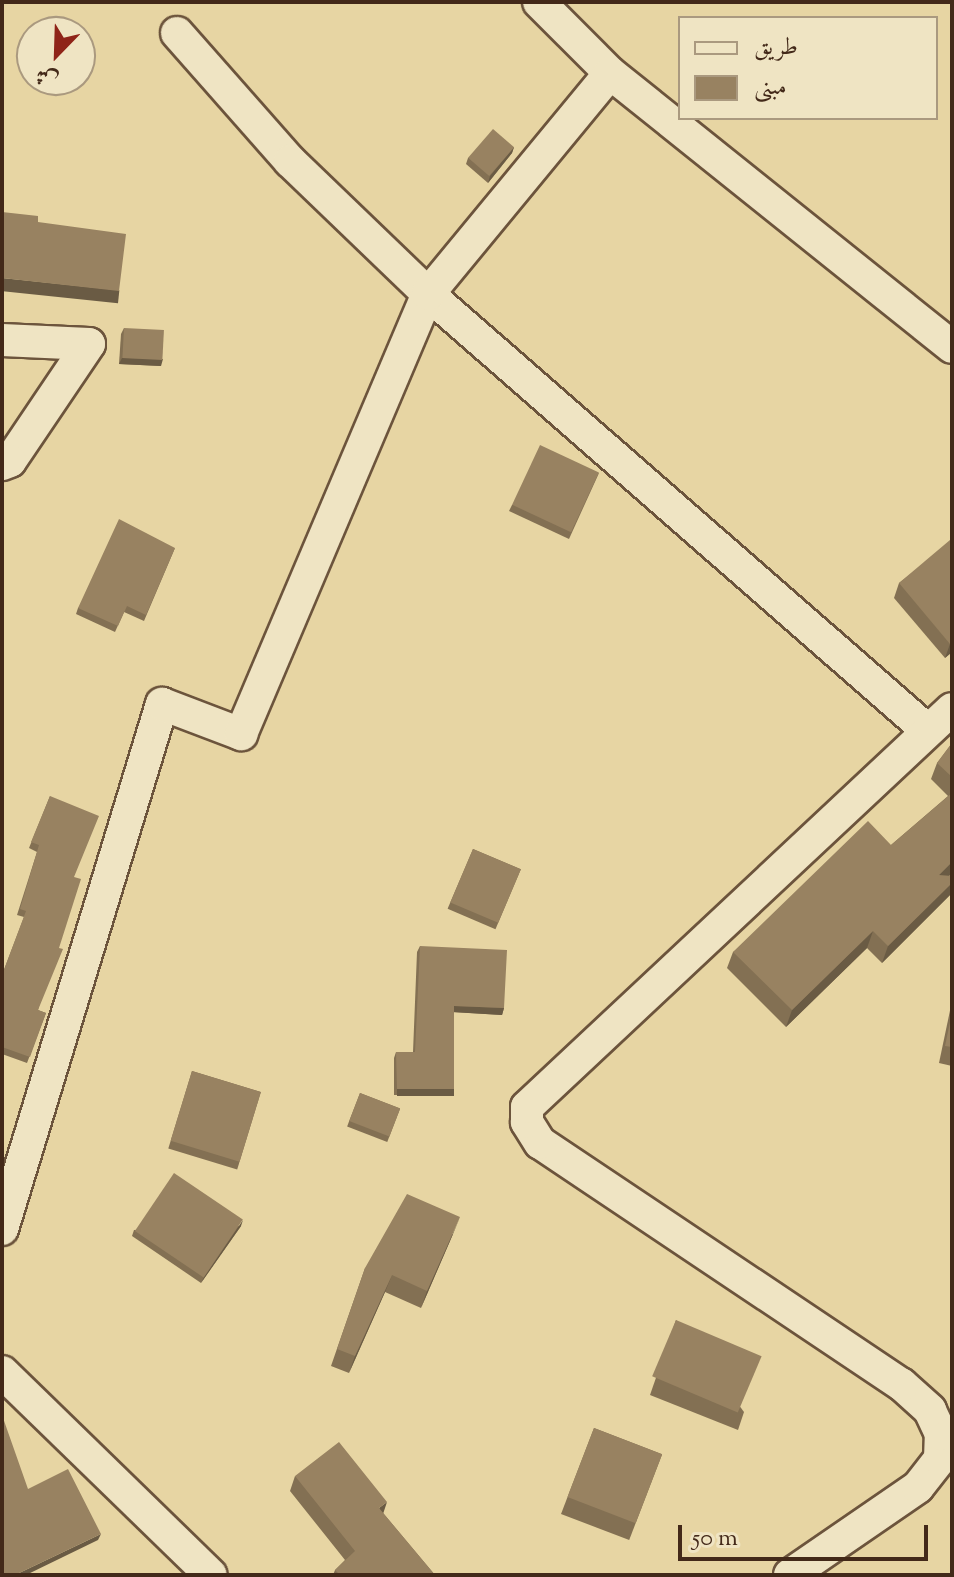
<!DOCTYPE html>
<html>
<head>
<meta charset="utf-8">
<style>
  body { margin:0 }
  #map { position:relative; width:954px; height:1577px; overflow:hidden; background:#e7d5a3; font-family:"Sorts Mill Goudy",Amiri,serif }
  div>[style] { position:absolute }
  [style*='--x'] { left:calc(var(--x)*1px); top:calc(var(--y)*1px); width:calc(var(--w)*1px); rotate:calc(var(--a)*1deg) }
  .roads { filter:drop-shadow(2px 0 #6c543c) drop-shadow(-2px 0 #6c543c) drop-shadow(0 2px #6c543c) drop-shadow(0 -2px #6c543c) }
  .minor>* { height:32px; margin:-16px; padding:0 16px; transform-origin:16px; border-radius:16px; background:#efe4c3 }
  .wall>* { inset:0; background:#837053; transform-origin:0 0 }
  .shaded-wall>* { inset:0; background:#6a5b44; transform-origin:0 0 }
  .building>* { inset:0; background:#988261; transform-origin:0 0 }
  span { translate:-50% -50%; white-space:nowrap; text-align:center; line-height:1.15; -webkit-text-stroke:6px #efe4c3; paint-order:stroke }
  .frame { position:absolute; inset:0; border:4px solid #432919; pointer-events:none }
  .legend { position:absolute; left:678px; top:16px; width:260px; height:104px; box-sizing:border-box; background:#efe4c3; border:2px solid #aa997f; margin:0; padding:10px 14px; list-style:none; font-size:24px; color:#432919 }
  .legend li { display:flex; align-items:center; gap:16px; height:40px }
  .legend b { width:40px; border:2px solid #aa997f }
  .north { position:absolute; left:16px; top:16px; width:80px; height:80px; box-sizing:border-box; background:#efe4c3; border:2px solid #aa997f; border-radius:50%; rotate:203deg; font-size:22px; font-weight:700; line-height:32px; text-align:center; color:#432919 }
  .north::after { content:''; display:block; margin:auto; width:28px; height:36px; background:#8f2418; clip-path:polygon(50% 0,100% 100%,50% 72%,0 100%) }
  .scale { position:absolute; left:678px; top:1525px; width:250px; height:36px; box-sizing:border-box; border:4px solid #432919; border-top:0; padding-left:10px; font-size:24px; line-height:28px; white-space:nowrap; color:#432919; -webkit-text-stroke:6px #efe4c3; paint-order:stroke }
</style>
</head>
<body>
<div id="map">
  <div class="roads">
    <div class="minor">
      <div style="--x:539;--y:2;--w:100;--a:45"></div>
      <div style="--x:177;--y:33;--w:171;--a:48.6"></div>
      <div style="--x:290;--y:161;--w:192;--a:43.9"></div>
      <div style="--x:428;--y:294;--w:664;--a:41.15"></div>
      <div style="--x:2;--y:340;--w:87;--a:2.6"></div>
      <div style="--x:89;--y:344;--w:141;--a:124"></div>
      <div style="--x:10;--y:461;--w:9;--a:159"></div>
      <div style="--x:2;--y:1229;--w:549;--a:-73.05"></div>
      <div style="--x:162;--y:704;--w:85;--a:20.8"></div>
      <div style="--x:241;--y:734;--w:478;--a:-67"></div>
      <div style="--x:428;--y:294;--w:286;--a:-50.5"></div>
      <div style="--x:610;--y:73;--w:438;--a:38.7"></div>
      <div style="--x:2;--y:1372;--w:291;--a:44.2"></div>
      <div style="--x:790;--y:1575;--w:155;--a:-34.5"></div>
      <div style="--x:918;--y:1487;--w:36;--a:-52"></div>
      <div style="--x:940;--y:1459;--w:25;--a:-88"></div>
      <div style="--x:941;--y:1434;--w:26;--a:-115"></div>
      <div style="--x:930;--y:1410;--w:38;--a:-138"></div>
      <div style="--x:902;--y:1385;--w:435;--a:-146.2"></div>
      <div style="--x:540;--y:1143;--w:25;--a:-122"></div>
      <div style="--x:527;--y:1122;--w:15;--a:-90"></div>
      <div style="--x:527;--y:1107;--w:582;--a:-43.12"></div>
    </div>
  </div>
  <div class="wall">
    <div style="clip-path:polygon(514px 147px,512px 153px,488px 183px,466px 164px,468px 158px)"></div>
    <div style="clip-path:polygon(124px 328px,161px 366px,119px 364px,121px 334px)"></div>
    <div style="clip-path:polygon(599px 473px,569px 539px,509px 511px,512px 505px)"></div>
    <div style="clip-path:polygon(952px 542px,952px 652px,945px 658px,894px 598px,899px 583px)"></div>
    <div style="clip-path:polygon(175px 548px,144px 621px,124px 612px,115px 632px,76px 614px,78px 608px)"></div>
    <div style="clip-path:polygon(952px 743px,952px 873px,949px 876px,952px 893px,882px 963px,867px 948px,786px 1027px,727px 968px,733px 952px,891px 845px,948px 796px,931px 779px,937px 763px)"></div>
    <div style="clip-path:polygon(50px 796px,74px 877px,38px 1010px,46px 1013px,27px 1063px,2px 1054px,2px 975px,24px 917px,17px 915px,37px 852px,29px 848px)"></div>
    <div style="left:473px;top:849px;width:52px;height:65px;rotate:23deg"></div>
    <div style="clip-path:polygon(420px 946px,504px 1008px,502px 1015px,454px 1012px,454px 1089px,452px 1095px,394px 1095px,394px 1058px,396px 1052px,413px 1052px,417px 952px)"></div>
    <div style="clip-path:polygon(952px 1001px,952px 1066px,939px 1063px)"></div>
    <div style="left:192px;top:1071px;width:72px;height:81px;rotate:17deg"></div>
    <div style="left:360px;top:1093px;width:43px;height:36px;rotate:21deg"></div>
    <div style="clip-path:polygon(241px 1226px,201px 1283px,132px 1236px,134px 1230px)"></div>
    <div style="clip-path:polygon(453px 1234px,421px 1308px,385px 1292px,349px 1373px,331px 1366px,365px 1268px)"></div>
    <div style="clip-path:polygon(676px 1320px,744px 1412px,738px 1430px,650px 1395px)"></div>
    <div style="left:594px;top:1428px;width:73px;height:92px;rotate:21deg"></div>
    <div style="clip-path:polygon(295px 1476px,383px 1513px,435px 1575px,333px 1575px,335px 1570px,345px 1560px,290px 1491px)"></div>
  </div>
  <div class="shaded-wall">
    <div style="clip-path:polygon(514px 147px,512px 153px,488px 183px,490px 176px)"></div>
    <div style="left:2px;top:278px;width:118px;height:13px;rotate:6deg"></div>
    <div style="clip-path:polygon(122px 358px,163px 359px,161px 366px,119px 364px)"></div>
    <div style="clip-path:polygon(952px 642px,952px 652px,945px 658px,950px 644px)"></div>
    <div style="clip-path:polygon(952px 862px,952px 873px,933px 892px,939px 875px)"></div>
    <div style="clip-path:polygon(952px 883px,952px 893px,882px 963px,888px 946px)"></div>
    <div style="clip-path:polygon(873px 931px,867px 948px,786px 1027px,792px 1010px)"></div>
    <div style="clip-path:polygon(454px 1006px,504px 1008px,502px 1015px,451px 1012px)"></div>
    <div style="left:397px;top:1089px;width:57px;height:7px"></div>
    <div style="clip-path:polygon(460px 1217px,453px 1234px,421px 1308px,427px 1291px)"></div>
    <div style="clip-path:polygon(243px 1220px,241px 1226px,201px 1283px,204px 1277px)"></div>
    <div style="clip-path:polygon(392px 1275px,385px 1292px,349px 1373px,355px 1356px)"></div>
    <div style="clip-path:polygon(387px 1502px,382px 1517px,379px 1508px)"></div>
    <div style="clip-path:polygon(101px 1534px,98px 1540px,26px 1575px,15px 1575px)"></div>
  </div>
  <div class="building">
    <div style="left:493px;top:129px;width:28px;height:38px;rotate:41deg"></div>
    <div style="clip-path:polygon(2px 212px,38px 216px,38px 222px,126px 234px,119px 291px,2px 278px)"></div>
    <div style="left:124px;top:328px;width:40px;height:30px;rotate:3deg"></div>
    <div style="left:540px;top:445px;width:65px;height:66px;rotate:25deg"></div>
    <div style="clip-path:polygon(119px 519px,175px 548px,146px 615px,127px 606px,118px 626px,78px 608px)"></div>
    <div style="clip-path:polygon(950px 540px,952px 542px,952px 642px,950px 644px,899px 583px)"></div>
    <div style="clip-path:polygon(952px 743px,952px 777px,937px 763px)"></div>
    <div style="clip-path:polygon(952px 793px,952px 862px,939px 875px,952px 876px,952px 883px,888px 946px,873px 931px,792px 1010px,733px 952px,868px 821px,891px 845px)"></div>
    <div style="clip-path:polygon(50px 796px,99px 816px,74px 877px,81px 879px,59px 948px,63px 949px,38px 1010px,46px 1013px,30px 1057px,2px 1047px,2px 975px,26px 911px,20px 909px,39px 845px,31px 842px)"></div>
    <div style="left:473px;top:849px;width:52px;height:58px;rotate:23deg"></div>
    <div style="clip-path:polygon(420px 946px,507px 950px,504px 1008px,454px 1006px,454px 1089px,397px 1089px,396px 1052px,415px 1052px)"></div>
    <div style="clip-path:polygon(952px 1013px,952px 1047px,945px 1046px)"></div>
    <div style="left:192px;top:1071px;width:72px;height:73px;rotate:17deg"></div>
    <div style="left:360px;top:1093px;width:43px;height:30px;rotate:21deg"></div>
    <div style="left:174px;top:1173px;width:83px;height:70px;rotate:34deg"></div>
    <div style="clip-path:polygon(407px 1194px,460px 1217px,427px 1291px,392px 1275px,355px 1356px,337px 1349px,365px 1268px)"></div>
    <div style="left:676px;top:1320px;width:93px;height:61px;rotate:23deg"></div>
    <div style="clip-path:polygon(2px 1415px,28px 1489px,68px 1469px,101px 1534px,15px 1575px,2px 1575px)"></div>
    <div style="left:594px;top:1428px;width:73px;height:74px;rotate:21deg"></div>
    <div style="clip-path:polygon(339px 1442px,387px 1502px,379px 1508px,435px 1575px,340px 1575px,335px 1570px,355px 1551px,295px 1476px)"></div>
  </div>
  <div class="frame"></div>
  <ul class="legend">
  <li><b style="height:10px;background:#efe4c3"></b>طريق</li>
  <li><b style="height:22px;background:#988261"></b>مبنى</li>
  </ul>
  <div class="north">ش</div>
  <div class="scale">50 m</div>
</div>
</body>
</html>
